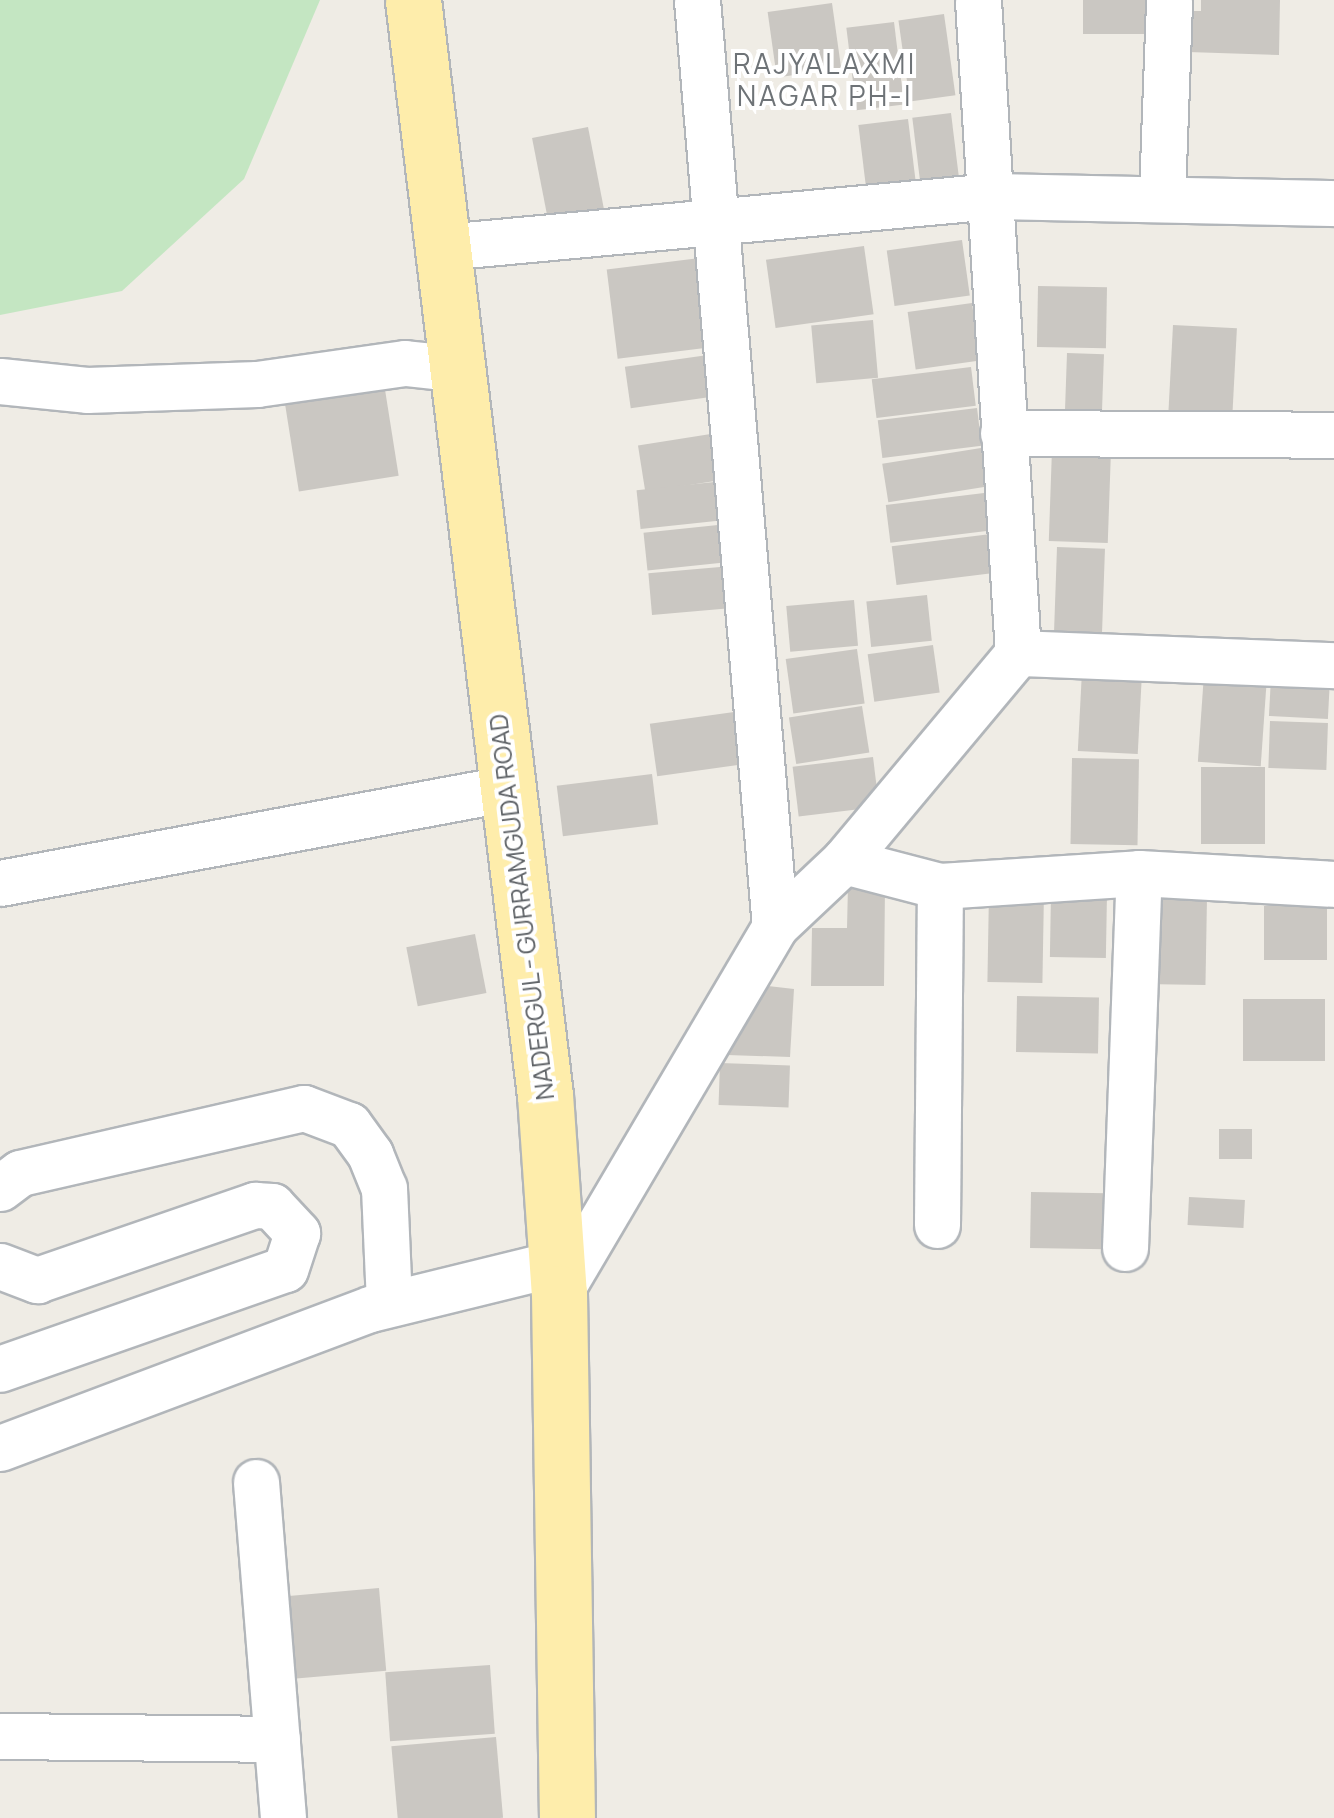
<!DOCTYPE html>
<html>
<head>
<meta charset="utf-8">
<style>
  body { margin:0 }
  #map { position:relative; width:1334px; height:1818px; overflow:hidden; background:#efece5; font-family:Manrope,sans-serif }
  div>[style] { position:absolute }
  [style*='--x'] { left:calc(var(--x)*1px); top:calc(var(--y)*1px); width:calc(var(--w)*1px); rotate:calc(var(--a)*1deg) }
  .green>* { inset:0; background:#c4e6c2 }
  .building>* { inset:0; background:#cac7c2; transform-origin:0 0 }
  .roads { filter:drop-shadow(2px 0 #b2b6ba) drop-shadow(-2px 0 #b2b6ba) drop-shadow(0 2px #b2b6ba) drop-shadow(0 -2px #b2b6ba) }
  .minor>* { height:45px; margin:-22.5px; padding:0 22.5px; transform-origin:22.5px; border-radius:22.5px; background:#fff }
  .major>* { height:55px; margin:-27.5px; padding:0 27.5px; transform-origin:27.5px; border-radius:27.5px; background:#feedab }
  span { translate:-50% -50%; white-space:nowrap; text-align:center; line-height:1.15; -webkit-text-stroke:8px #fff; paint-order:stroke }
  .street-label { font-size:25px; color:#5d6165 }
  .neighbourhood-label { font-size:28px; color:#6e7377; letter-spacing:2.5px }
</style>
</head>
<body>
<div id="map">
  <div class="green">
    <div style="clip-path:polygon(0 0,320px 0,244px 179px,122px 291px,0 315px)"></div>
  </div>
  <div class="building">
    <div style="left:1083px;top:0;width:68px;height:34px"></div>
    <div style="clip-path:polygon(1201px 0,1280px 0,1279px 55px,1188px 52px,1190px 11px,1201px 11px)"></div>
    <div style="left:832px;top:3px;width:66px;height:65px;rotate:82deg"></div>
    <div style="left:944px;top:14px;width:82px;height:46px;rotate:82deg"></div>
    <div style="left:894px;top:22px;width:83px;height:48px;rotate:83deg"></div>
    <div style="left:951px;top:113px;width:68px;height:39px;rotate:83deg"></div>
    <div style="left:908px;top:119px;width:64px;height:50px;rotate:83deg"></div>
    <div style="left:588px;top:127px;width:83px;height:57px;rotate:79deg"></div>
    <div style="left:962px;top:240px;width:56px;height:76px;rotate:82deg"></div>
    <div style="left:864px;top:246px;width:69px;height:99px;rotate:82deg"></div>
    <div style="left:700px;top:258px;width:90px;height:94px;rotate:83deg"></div>
    <div style="left:1038px;top:286px;width:69px;height:61px;rotate:1deg"></div>
    <div style="left:972px;top:303px;width:58px;height:65px;rotate:82deg"></div>
    <div style="left:873px;top:320px;width:58px;height:62px;rotate:85deg"></div>
    <div style="left:1173px;top:325px;width:64px;height:93px;rotate:3deg"></div>
    <div style="left:1067px;top:353px;width:37px;height:62px;rotate:2deg"></div>
    <div style="left:715px;top:354px;width:42px;height:91px;rotate:82deg"></div>
    <div style="left:971px;top:367px;width:39px;height:100px;rotate:83deg"></div>
    <div style="left:383px;top:377px;width:100px;height:101px;rotate:81deg"></div>
    <div style="left:977px;top:408px;width:38px;height:100px;rotate:83deg"></div>
    <div style="left:717px;top:433px;width:47px;height:80px;rotate:81deg"></div>
    <div style="left:981px;top:448px;width:39px;height:100px;rotate:81deg"></div>
    <div style="left:1052px;top:449px;width:59px;height:92px;rotate:2deg"></div>
    <div style="left:733px;top:480px;width:39px;height:97px;rotate:84deg"></div>
    <div style="left:984px;top:493px;width:38px;height:99px;rotate:83deg"></div>
    <div style="left:737px;top:523px;width:38px;height:94px;rotate:84deg"></div>
    <div style="left:991px;top:534px;width:39px;height:100px;rotate:83deg"></div>
    <div style="left:1057px;top:547px;width:48px;height:84px;rotate:2deg"></div>
    <div style="left:743px;top:565px;width:42px;height:95px;rotate:85deg"></div>
    <div style="left:927px;top:595px;width:46px;height:61px;rotate:84deg"></div>
    <div style="left:854px;top:600px;width:46px;height:68px;rotate:85deg"></div>
    <div style="left:933px;top:645px;width:48px;height:66px;rotate:82deg"></div>
    <div style="left:857px;top:649px;width:55px;height:72px;rotate:82deg"></div>
    <div style="left:1082px;top:671px;width:60px;height:80px;rotate:3deg"></div>
    <div style="left:1204px;top:674px;width:63px;height:88px;rotate:4deg"></div>
    <div style="left:1271px;top:677px;width:59px;height:39px;rotate:3deg"></div>
    <div style="left:862px;top:706px;width:47px;height:74px;rotate:81deg"></div>
    <div style="left:734px;top:712px;width:53px;height:85px;rotate:82deg"></div>
    <div style="left:1270px;top:721px;width:58px;height:47px;rotate:2deg"></div>
    <div style="left:873px;top:757px;width:50px;height:81px;rotate:83deg"></div>
    <div style="left:1072px;top:758px;width:67px;height:86px;rotate:1deg"></div>
    <div style="left:1201px;top:767px;width:64px;height:77px"></div>
    <div style="left:652px;top:774px;width:51px;height:96px;rotate:83deg"></div>
    <div style="clip-path:polygon(848px 885px,885px 885px,884px 986px,811px 986px,812px 928px,847px 928px)"></div>
    <div style="left:989px;top:891px;width:55px;height:91px;rotate:1deg"></div>
    <div style="left:1051px;top:893px;width:56px;height:64px;rotate:1deg"></div>
    <div style="left:1145px;top:897px;width:62px;height:87px;rotate:1deg"></div>
    <div style="left:1264px;top:906px;width:63px;height:54px"></div>
    <div style="left:475px;top:934px;width:60px;height:70px;rotate:79deg"></div>
    <div style="clip-path:polygon(768px 986px,794px 989px,790px 1057px,727px 1055px)"></div>
    <div style="left:1017px;top:996px;width:82px;height:56px;rotate:1deg"></div>
    <div style="left:1243px;top:999px;width:82px;height:62px"></div>
    <div style="left:720px;top:1063px;width:70px;height:42px;rotate:2deg"></div>
    <div style="left:1219px;top:1129px;width:33px;height:30px"></div>
    <div style="left:1031px;top:1192px;width:76px;height:56px;rotate:1deg"></div>
    <div style="left:1189px;top:1197px;width:56px;height:28px;rotate:3deg"></div>
    <div style="left:379px;top:1588px;width:83px;height:99px;rotate:85deg"></div>
    <div style="left:490px;top:1665px;width:69px;height:105px;rotate:86deg"></div>
    <div style="left:496px;top:1737px;width:81px;height:105px;rotate:85deg"></div>
  </div>
  <div class="roads">
    <div class="minor">
      <div style="--x:697;--y:0;--w:929;--a:85.19"></div>
      <div style="--x:1162;--y:194;--w:194;--a:-87.9"></div>
      <div style="--x:444;--y:247;--w:551;--a:-5.31"></div>
      <div style="--x:993;--y:196;--w:341;--a:1.2"></div>
      <div style="--x:0;--y:381;--w:87;--a:5.9"></div>
      <div style="--x:87;--y:390;--w:170;--a:-2"></div>
      <div style="--x:257;--y:384;--w:149;--a:-8.1"></div>
      <div style="--x:405;--y:363;--w:46;--a:6.2"></div>
      <div style="--x:1003;--y:433;--w:331;--a:0.3"></div>
      <div style="--x:1018;--y:653;--w:316;--a:2.2"></div>
      <div style="--x:844;--y:861;--w:99;--a:14.6"></div>
      <div style="--x:940;--y:886;--w:199;--a:-3.7"></div>
      <div style="--x:1139;--y:873;--w:195;--a:3.2"></div>
      <div style="--x:0;--y:883;--w:518;--a:-10.57"></div>
      <div style="--x:0;--y:1188;--w:25;--a:-37"></div>
      <div style="--x:20;--y:1173;--w:291;--a:-12.9"></div>
      <div style="--x:304;--y:1108;--w:48;--a:20.7"></div>
      <div style="--x:349;--y:1125;--w:36;--a:54"></div>
      <div style="--x:370;--y:1154;--w:37;--a:68"></div>
      <div style="--x:384;--y:1188;--w:115;--a:87.5"></div>
      <div style="--x:937;--y:1225;--w:339;--a:-89.5"></div>
      <div style="--x:1125;--y:1248;--w:375;--a:-87.9"></div>
      <div style="--x:0;--y:1266;--w:40;--a:21"></div>
      <div style="--x:37;--y:1280;--w:231;--a:-19"></div>
      <div style="--x:255;--y:1205;--w:17;--a:3"></div>
      <div style="--x:272;--y:1206;--w:37;--a:47"></div>
      <div style="--x:297;--y:1233;--w:38;--a:108"></div>
      <div style="--x:285;--y:1269;--w:302;--a:160.7"></div>
      <div style="--x:559;--y:1293;--w:426;--a:-59.5"></div>
      <div style="--x:775;--y:926;--w:95;--a:-43.3"></div>
      <div style="--x:844;--y:861;--w:271;--a:-50.1"></div>
      <div style="--x:1018;--y:653;--w:654;--a:-93.51"></div>
      <div style="--x:0;--y:1448;--w:395;--a:-20.6"></div>
      <div style="--x:370;--y:1309;--w:193;--a:-13.8"></div>
      <div style="--x:256;--y:1482;--w:337;--a:85.4"></div>
      <div style="--x:0;--y:1736;--w:277;--a:0.6"></div>
    </div>
    <div class="major">
      <div style="--x:413;--y:0;--w:1103;--a:83.13"></div>
      <div style="--x:545;--y:1095;--w:198;--a:86"></div>
      <div style="--x:559;--y:1293;--w:525;--a:89.13"></div>
    </div>
  </div>
  <div class="street-label">
    <span style="left:522px;top:907px;rotate:-97deg">NADERGUL - GURRAMGUDA ROAD</span>
  </div>
  <div class="neighbourhood-label">
    <span style="left:825px;top:79px">RAJYALAXMI<br>NAGAR PH-I</span>
  </div>
</div>
</body>
</html>
